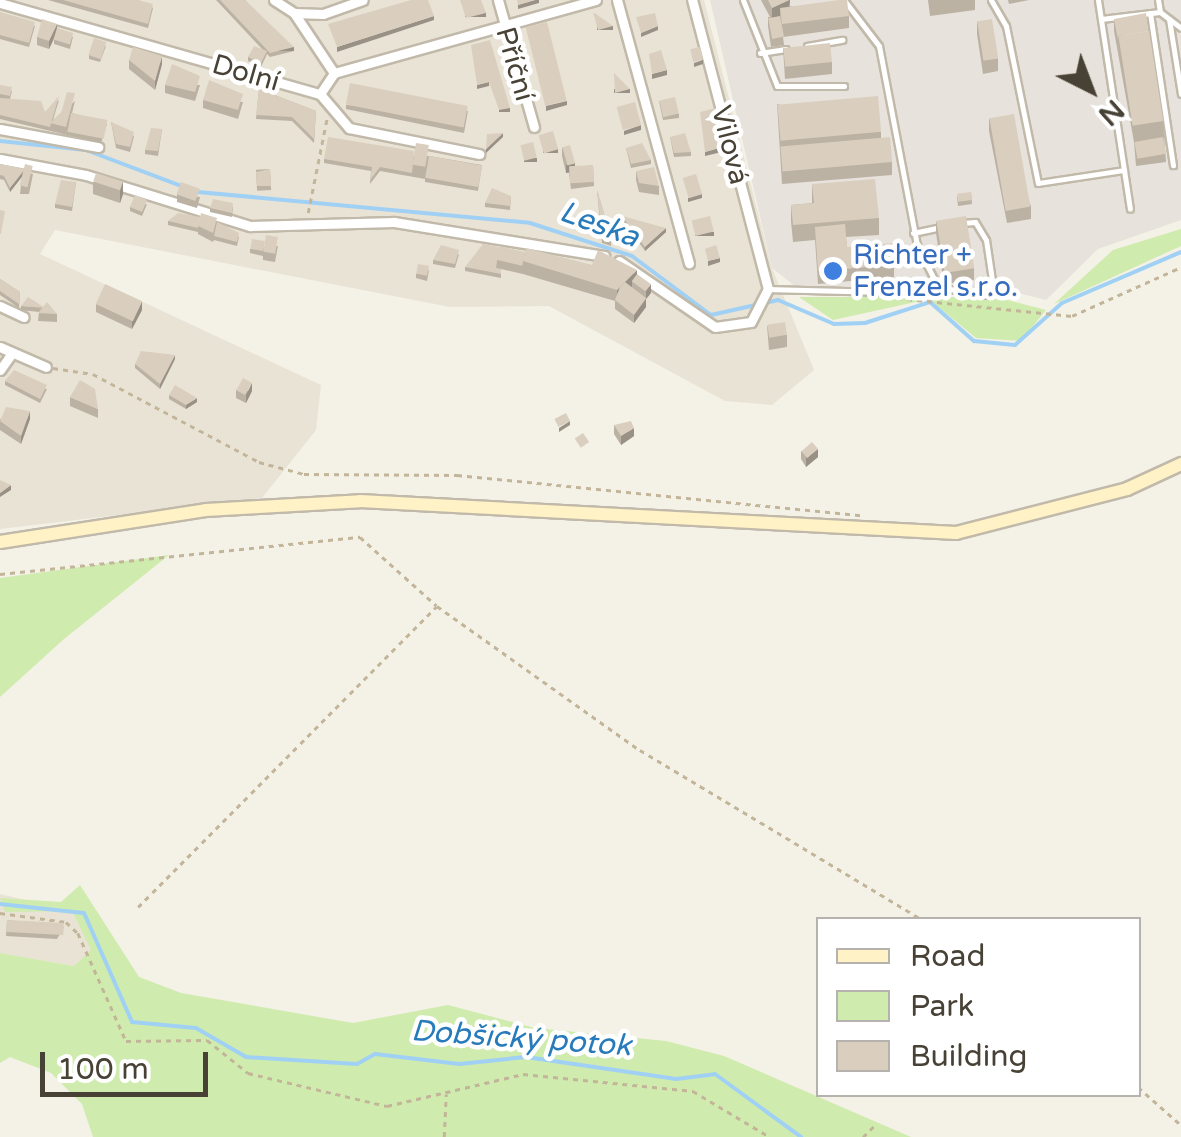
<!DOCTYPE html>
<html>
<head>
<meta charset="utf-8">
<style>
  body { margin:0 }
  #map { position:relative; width:1181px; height:1137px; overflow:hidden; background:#f4f1e7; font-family:"Varela Round",sans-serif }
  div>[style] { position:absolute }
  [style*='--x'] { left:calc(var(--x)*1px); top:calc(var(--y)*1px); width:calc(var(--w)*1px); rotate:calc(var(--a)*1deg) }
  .residential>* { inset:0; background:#e9e3d5 }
  .industrial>* { inset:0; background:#e7e2dc }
  .green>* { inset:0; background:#cfebad }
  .stream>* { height:4px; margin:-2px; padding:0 2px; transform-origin:2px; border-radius:2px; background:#a0d1f5 }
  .path>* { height:2.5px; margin-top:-1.25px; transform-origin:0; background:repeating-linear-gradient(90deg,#c3b599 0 5px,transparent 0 10px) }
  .roads { filter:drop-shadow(2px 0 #c1b9a9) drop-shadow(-2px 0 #c1b9a9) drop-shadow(0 2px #c1b9a9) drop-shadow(0 -2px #c1b9a9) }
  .lane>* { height:5px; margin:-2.5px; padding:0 2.5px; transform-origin:2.5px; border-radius:2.5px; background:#fff }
  .street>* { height:9px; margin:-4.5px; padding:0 4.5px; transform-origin:4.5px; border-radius:4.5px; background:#fff }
  .secondary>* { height:12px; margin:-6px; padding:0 6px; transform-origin:6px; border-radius:6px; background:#fff2c6 }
  .wall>* { inset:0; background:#bbb2a4; transform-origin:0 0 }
  .shaded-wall>* { inset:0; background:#999186; transform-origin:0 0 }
  .building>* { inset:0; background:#dacfbf; transform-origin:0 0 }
  .dots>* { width:28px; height:28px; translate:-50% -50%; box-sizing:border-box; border:5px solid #fff; border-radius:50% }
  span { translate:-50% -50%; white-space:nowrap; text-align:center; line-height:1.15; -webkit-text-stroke:9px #fff; paint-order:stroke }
  .street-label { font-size:28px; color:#484135 }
  .shop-label { font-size:28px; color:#366cbe }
  .left { translate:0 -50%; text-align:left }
  .water-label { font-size:30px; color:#287bbb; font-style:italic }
  .legend { position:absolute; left:816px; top:917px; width:325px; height:180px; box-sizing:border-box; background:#fff; border:2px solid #b6b3ae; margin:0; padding:12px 18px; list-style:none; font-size:30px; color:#484135 }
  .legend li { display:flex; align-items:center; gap:20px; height:50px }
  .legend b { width:50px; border:2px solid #b6b3ae }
  .north { position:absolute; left:1041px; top:40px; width:100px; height:100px; -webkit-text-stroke:8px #fff; paint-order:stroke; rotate:138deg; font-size:28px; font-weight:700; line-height:40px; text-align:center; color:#484135 }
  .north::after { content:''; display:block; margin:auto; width:35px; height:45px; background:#484135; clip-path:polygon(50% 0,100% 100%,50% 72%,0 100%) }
  .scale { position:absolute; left:40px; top:1052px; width:168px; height:45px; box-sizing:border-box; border:5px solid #484135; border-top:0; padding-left:12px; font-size:30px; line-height:35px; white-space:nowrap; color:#484135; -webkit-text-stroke:8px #fff; paint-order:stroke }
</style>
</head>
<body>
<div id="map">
  <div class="residential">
    <div style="clip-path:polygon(0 0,704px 0,772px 268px,814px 370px,772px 405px,725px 401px,549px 306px,450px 307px,55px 230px,40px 254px,321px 385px,316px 430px,262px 498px,0 529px)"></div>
    <div style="clip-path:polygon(0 894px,72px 911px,92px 950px,74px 966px,0 953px)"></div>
  </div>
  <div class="industrial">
    <div style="clip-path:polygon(710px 0,1181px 0,1181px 220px,1098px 249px,1046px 300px,1002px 289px,796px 287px,772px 268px)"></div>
  </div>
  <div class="green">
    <div style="clip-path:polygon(1181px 229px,1181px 246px,1054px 304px,1113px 250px)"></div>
    <div style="clip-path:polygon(799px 297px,995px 297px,1046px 310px,1021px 341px,976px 338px,929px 299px,833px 320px)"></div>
    <div style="clip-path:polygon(169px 555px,64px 639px,0 697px,0 578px)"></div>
    <div style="clip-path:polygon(80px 885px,139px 977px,181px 993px,353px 1023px,448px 1005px,535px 1028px,666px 1041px,724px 1056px,911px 1137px,93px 1137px,82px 1104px,51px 1073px,10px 1057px,0 1063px,0 953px,74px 966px,91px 950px,72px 911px,5px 912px,0 898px,61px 902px)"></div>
  </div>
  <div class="stream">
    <div style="--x:0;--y:141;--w:86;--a:6"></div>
    <div style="--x:86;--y:150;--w:105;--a:20.7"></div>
    <div style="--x:198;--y:192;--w:333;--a:5.3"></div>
    <div style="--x:530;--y:223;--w:107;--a:17.9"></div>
    <div style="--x:632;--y:256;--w:99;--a:36.8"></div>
    <div style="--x:711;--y:315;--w:69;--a:-12.6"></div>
    <div style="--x:778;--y:300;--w:61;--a:23.2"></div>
    <div style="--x:834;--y:324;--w:31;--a:-2"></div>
    <div style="--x:865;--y:323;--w:68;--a:-17.9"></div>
    <div style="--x:930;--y:302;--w:59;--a:41.6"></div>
    <div style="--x:974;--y:341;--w:41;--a:5.6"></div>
    <div style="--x:1015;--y:345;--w:63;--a:-41.8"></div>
    <div style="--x:1062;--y:303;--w:129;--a:-23.2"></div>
    <div style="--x:0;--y:904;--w:84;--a:6.1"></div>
    <div style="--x:84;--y:913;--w:119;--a:66.2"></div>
    <div style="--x:132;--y:1022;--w:64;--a:5.4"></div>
    <div style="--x:196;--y:1028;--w:58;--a:30.1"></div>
    <div style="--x:246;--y:1057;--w:111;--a:3.6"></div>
    <div style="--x:357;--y:1064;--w:21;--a:-29"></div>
    <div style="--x:375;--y:1054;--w:85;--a:6.8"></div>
    <div style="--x:459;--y:1064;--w:67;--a:-6"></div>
    <div style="--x:526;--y:1057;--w:152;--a:8.3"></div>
    <div style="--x:676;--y:1079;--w:39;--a:-7"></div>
    <div style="--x:715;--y:1074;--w:107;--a:36.2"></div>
  </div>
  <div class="path">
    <div style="--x:308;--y:213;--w:97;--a:-78.7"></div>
    <div style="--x:897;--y:298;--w:176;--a:5.9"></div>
    <div style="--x:1072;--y:316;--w:120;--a:-24.2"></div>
    <div style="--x:53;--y:368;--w:40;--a:8.5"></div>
    <div style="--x:93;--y:374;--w:188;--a:27.9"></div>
    <div style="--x:259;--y:462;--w:47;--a:14.9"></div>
    <div style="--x:304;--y:474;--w:153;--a:0.4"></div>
    <div style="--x:457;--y:475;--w:406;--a:5.7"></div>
    <div style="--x:0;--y:574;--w:362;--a:-5.9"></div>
    <div style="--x:360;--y:537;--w:103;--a:41.9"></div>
    <div style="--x:437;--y:606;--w:249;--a:35.4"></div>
    <div style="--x:640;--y:750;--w:330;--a:31"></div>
    <div style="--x:138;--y:907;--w:423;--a:-45.2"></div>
    <div style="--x:0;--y:913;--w:67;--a:7.8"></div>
    <div style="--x:66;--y:922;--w:16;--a:43"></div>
    <div style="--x:78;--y:933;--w:118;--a:66"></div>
    <div style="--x:126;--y:1041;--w:81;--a:-0.7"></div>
    <div style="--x:207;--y:1040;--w:53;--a:38.8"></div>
    <div style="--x:248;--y:1073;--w:143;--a:13.4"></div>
    <div style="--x:387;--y:1106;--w:140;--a:-13.2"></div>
    <div style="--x:523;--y:1074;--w:171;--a:5.7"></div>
    <div style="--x:693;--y:1091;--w:90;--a:30.9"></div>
    <div style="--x:1138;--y:1087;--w:57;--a:41.5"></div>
    <div style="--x:444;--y:1137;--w:43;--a:-87.3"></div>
    <div style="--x:863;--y:1137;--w:18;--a:-45"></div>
  </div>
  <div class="roads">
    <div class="lane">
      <div style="--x:743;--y:0;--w:92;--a:68.4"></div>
      <div style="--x:777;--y:86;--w:67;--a:0"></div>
      <div style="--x:844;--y:0;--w:58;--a:52.7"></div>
      <div style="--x:879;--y:46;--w:203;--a:79.2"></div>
      <div style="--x:917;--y:245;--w:47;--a:63.4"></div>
      <div style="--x:938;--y:287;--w:47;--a:9.9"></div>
      <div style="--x:984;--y:295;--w:17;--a:-62"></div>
      <div style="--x:992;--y:280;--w:40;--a:-98.5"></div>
      <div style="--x:986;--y:240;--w:21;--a:-121"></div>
      <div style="--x:975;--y:222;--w:13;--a:176"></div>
      <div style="--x:991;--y:0;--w:30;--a:60"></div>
      <div style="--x:1006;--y:26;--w:160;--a:78.5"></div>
      <div style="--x:1038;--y:183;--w:87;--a:-8.6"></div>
      <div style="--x:1098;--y:0;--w:211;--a:81.3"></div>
      <div style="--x:1160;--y:12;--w:26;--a:37"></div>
      <div style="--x:1150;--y:13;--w:154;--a:81.4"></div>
      <div style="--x:1101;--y:19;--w:59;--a:-6.8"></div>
      <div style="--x:1160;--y:12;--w:12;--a:-99"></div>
      <div style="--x:1169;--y:19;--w:76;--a:80.9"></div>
      <div style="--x:807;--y:46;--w:36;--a:-10"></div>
      <div style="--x:760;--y:53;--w:26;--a:-9"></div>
      <div style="--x:913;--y:233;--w:29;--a:-12"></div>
      <div style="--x:768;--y:289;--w:126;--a:1.4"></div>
    </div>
    <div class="street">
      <div style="--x:274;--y:0;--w:24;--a:33"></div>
      <div style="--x:294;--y:13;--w:29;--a:2"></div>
      <div style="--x:323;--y:14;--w:42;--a:-19.3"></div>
      <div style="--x:498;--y:0;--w:132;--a:74.2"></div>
      <div style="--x:617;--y:0;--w:273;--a:74.7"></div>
      <div style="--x:0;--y:3;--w:333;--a:15.9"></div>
      <div style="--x:320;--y:94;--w:45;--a:49.5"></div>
      <div style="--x:349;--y:128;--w:133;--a:11.3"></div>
      <div style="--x:294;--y:13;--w:72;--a:56.3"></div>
      <div style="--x:320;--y:94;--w:25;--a:-56"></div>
      <div style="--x:334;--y:73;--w:272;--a:-15.6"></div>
      <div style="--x:0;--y:129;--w:100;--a:10.4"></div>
      <div style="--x:0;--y:159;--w:87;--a:10.5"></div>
      <div style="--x:86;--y:175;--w:172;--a:17.3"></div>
      <div style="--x:250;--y:226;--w:144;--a:-1.6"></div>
      <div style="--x:394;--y:222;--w:213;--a:9.2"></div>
      <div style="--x:619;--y:261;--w:116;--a:34.5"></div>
      <div style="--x:715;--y:327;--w:36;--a:-8"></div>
      <div style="--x:751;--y:322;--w:37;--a:-63"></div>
      <div style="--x:768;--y:289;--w:299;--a:-104.7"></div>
      <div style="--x:0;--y:306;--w:26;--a:25"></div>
      <div style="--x:0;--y:347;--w:50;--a:23.5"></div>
      <div style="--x:0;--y:370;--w:21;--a:-55"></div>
    </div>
    <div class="secondary">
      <div style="--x:0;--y:542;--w:208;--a:-8.8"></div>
      <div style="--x:206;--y:510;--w:154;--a:-3.3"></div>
      <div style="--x:360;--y:501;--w:597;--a:3.07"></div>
      <div style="--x:956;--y:533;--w:177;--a:-14.4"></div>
      <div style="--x:1127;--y:489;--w:60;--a:-24.8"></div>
    </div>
  </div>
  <div class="wall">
    <div style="clip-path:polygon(48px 0,138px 0,153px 8px,148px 28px)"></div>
    <div style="clip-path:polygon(216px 0,245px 0,294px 51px,270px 57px,267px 54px,261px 67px,248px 61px,248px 57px,263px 50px)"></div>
    <div style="clip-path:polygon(761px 0,790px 0,789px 6px,849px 16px,849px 28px,783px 37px,784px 45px,771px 47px,768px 26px,768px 17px,770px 17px)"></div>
    <div style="clip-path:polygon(928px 0,975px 0,975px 10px,930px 16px)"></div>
    <div style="clip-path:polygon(1008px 0,1029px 0,1009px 4px)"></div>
    <div style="clip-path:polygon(0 12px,35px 26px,29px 47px,0 39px)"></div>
    <div style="clip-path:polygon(1114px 19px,1163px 121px,1166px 162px,1136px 166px,1134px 142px,1114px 31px)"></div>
    <div style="clip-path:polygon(977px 21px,998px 59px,998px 71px,983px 74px,977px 34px)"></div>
    <div style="clip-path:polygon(57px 28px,73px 37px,70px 49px,54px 44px,54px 38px,49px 49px,37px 45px,37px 37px)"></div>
    <div style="clip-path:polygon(106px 46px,100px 62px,89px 59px,89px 55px)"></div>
    <div style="clip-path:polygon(783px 48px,832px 62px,832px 74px,785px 79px)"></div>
    <div style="clip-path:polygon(129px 60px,162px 64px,155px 90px,129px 69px)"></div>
    <div style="clip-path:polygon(0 85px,12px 91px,10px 99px,45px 112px,59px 100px,53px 120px,75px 101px,72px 113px,107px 124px,101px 143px,0 119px)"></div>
    <div style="clip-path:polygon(165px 85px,200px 85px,195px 101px,165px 93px)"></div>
    <div style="clip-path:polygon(259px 89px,316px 111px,314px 143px,292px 121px,256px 119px)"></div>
    <div style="clip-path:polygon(203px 100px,243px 102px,238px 119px,203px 108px)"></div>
    <div style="clip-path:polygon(659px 101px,679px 114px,679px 118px,663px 120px)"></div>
    <div style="clip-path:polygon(777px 104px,881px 132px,881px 138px,892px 162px,892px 175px,782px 184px)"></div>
    <div style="clip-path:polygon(346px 105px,468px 111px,464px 133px,346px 109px)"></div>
    <div style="clip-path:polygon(989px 118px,1031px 206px,1031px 219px,1007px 223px,989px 131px)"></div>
    <div style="clip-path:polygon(111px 122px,134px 136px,130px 152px,116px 148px)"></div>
    <div style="clip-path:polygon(162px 129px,158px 156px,145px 154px,145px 150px)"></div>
    <div style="clip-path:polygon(670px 137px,691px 152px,691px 156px,674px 157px)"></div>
    <div style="clip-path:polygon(562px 147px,575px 168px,593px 165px,594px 186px,571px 189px,569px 173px,566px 173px,562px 156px)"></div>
    <div style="clip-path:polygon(626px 148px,651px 160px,651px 164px,631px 168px)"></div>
    <div style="clip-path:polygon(429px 156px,482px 165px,478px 191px,425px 182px,425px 179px,380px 171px,370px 184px,371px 171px,324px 163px,324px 159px)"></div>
    <div style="clip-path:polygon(0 164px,33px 174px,29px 194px,20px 194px,22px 176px,10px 192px,4px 180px,0 179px)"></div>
    <div style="left:270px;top:169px;width:21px;height:14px;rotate:87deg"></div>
    <div style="clip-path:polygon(636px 171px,659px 186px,659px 195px,639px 192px,636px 180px)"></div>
    <div style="clip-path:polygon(76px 182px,72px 211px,55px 208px,55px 204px)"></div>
    <div style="clip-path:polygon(93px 182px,123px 182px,123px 194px,120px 203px,93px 194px)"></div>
    <div style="clip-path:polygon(812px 184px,879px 218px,879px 235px,846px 237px,847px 247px,894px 265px,894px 277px,818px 284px,815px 240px,793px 242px,791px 221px,791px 205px,812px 203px)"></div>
    <div style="clip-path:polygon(597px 190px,611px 237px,611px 246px,602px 243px)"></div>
    <div style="clip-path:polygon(971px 192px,972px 204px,958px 206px,957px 197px)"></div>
    <div style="clip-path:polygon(177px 194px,200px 197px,197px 208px,177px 202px)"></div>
    <div style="clip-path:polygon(511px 196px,510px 210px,485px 207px,485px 203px)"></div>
    <div style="clip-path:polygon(147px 204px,142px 216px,130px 211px,130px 207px)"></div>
    <div style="clip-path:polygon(233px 207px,232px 217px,210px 212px,210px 208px)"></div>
    <div style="clip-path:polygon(622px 216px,666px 232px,645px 251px,622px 220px)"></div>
    <div style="clip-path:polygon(168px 221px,217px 222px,239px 237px,237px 246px,214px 240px,213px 242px,198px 234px,198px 232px,168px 225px)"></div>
    <div style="clip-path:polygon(936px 221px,974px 268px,974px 280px,944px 284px,936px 233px)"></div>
    <div style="clip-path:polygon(278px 246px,275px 262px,263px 260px,263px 253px,263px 256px,250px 253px,250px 249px)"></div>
    <div style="clip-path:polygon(525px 252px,637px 274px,651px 293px,646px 299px,646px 307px,634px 323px,615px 309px,615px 301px,523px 274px,501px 269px,501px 278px,465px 271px,465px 267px)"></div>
    <div style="clip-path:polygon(459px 254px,455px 268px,433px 264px,433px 260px)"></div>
    <div style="clip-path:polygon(429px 270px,427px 281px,416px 278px,416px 274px)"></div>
    <div style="clip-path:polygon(0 279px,20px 292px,19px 308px,0 295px)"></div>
    <div style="clip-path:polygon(96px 304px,142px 310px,132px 329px,96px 312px)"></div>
    <div style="clip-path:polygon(21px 306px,43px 307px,57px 314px,57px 322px,38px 321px,39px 312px,21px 310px)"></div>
    <div style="clip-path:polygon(767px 326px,787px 335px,787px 347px,769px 350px)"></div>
    <div style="clip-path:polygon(175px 359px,160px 389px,135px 368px,135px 364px)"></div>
    <div style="clip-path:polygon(5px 381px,47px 389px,40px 403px,5px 385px)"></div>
    <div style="clip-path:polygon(236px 390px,252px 391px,246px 403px,236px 398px)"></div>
    <div style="clip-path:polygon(169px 395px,197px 402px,186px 409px,169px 399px)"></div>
    <div style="clip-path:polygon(70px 397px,98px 409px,98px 418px,70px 406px)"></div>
    <div style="clip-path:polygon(0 419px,30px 419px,21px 444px,0 430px)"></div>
    <div style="clip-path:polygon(614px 425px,634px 436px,621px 445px,614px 434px)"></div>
    <div style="clip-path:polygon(801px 451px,818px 457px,806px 467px,801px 459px)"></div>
    <div style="clip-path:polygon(7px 920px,64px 927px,57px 939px,6px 936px)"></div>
  </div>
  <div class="shaded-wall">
    <div style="clip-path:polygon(535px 0,539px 0,539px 3px,518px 9px,518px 5px)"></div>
    <div style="clip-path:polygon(790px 0,789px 13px,780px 8px,780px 17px,772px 21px,772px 8px)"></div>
    <div style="left:486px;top:13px;width:4px;height:21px;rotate:90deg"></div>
    <div style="clip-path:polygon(434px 16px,434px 20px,337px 52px,337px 47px)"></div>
    <div style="clip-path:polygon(57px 24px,57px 32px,49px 49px,49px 41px)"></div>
    <div style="left:613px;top:26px;width:4px;height:16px;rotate:90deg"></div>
    <div style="clip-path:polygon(658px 26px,658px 30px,641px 37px,641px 33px)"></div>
    <div style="left:294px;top:47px;width:4px;height:25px;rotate:90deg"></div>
    <div style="clip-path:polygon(162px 56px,162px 64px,155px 90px,155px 81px)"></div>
    <div style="clip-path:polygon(703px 60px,703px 64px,694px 67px,694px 63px)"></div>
    <div style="clip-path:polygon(667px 70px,667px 75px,652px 79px,652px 74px)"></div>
    <div style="clip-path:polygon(489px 82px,489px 86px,477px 89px,477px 85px)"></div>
    <div style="left:630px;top:89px;width:4px;height:16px;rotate:90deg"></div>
    <div style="clip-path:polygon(567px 101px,567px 105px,546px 111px,546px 106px)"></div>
    <div style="left:510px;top:108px;width:4px;height:11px;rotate:90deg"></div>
    <div style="clip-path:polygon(641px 125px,641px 130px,624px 135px,624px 131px)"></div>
    <div style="clip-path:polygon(503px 133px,503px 137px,486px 153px,486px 149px)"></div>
    <div style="clip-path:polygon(726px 146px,726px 151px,705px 156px,705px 152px)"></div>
    <div style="left:558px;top:149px;width:4px;height:15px;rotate:90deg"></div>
    <div style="left:537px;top:158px;width:4px;height:13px;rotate:90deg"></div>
    <div style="clip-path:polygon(575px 163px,575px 171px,566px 173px,566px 165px)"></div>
    <div style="clip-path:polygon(25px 169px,25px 173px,10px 192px,10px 188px)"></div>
    <div style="clip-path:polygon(123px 182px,123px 194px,120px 203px,120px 191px)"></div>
    <div style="clip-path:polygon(702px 194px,702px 198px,688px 202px,688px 198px)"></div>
    <div style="clip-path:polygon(666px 228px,666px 232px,645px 251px,645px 247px)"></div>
    <div style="left:714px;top:232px;width:4px;height:19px;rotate:90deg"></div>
    <div style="clip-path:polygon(720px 258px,720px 262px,708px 266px,708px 261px)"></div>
    <div style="clip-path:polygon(637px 270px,637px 282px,632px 281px,632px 287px,617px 302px,617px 290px)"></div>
    <div style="clip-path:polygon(651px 284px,651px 293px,646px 299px,646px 307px,634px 323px,634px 315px,646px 299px,646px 291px)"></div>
    <div style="clip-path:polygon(142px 301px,142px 310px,132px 329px,132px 321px)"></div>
    <div style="clip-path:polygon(175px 355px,175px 359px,160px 389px,160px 384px)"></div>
    <div style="clip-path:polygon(252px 383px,252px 391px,246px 403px,246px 395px)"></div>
    <div style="clip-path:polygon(197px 398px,197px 402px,186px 409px,186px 405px)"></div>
    <div style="clip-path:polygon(30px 411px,30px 419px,21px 444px,21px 436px)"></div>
    <div style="clip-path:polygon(570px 421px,570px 425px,559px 432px,559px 428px)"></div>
    <div style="clip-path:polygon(634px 428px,634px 436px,621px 445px,621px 436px)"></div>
    <div style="clip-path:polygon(818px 449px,818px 457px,806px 467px,806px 458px)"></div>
    <div style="clip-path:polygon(11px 485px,11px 490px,0 497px,0 493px)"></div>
  </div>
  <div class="building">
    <div style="clip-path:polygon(63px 0,138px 0,153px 4px,148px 24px)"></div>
    <div style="clip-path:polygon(220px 0,245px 0,294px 47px,270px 53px)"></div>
    <div style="clip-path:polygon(411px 0,428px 0,434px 16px,337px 47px,328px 24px)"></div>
    <div style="clip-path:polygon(460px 0,481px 0,486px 13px,466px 18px)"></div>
    <div style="clip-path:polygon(517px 0,535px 0,518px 5px)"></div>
    <div style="clip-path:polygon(768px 0,789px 0,772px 8px)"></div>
    <div style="clip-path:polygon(839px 0,847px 0,849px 16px,782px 24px,780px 8px)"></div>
    <div style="clip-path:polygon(0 12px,35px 22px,29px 43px,0 35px)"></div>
    <div style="clip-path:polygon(593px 12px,613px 26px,598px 30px)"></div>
    <div style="clip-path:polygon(655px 13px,658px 26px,641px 33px,636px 17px)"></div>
    <div style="clip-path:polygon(1146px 13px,1148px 31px,1118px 36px,1118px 40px,1114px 19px)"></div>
    <div style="left:780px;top:16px;width:21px;height:12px;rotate:79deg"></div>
    <div style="clip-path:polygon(42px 19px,57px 24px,49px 41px,37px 37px)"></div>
    <div style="left:992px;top:19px;width:40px;height:15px;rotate:81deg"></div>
    <div style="left:547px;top:22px;width:81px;height:22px;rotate:76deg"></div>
    <div style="left:57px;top:28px;width:17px;height:12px;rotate:17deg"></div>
    <div style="left:1149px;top:31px;width:91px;height:31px;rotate:81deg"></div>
    <div style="left:94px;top:38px;width:13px;height:18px;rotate:18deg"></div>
    <div style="clip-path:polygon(490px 40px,510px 108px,499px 110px,489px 82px,477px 85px,471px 45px)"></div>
    <div style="left:830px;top:43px;width:19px;height:47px;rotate:84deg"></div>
    <div style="clip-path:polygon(254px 46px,267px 51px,261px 63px,248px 57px)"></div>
    <div style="clip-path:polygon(133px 47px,162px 56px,155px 81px,129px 60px)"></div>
    <div style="left:700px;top:47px;width:13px;height:10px;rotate:77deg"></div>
    <div style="clip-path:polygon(661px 50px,667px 70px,652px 74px,649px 54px)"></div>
    <div style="clip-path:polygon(172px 64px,200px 76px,195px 92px,165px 85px)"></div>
    <div style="clip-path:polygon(614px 73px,630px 89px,615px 93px)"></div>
    <div style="clip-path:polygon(209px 80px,243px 94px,238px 110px,203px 100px)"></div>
    <div style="left:350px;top:83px;width:120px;height:22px;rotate:11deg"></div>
    <div style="clip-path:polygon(0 85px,12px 87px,10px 96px,0 94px)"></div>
    <div style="clip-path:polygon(259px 89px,316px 111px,314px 139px,292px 117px,256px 115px)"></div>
    <div style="clip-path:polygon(67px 92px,75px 93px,66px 127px,50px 123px,61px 113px)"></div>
    <div style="clip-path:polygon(59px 96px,50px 127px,0 115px,0 98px,41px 101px,45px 112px)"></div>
    <div style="left:878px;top:96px;width:36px;height:101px;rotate:85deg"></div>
    <div style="left:675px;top:97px;width:17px;height:16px;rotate:77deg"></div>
    <div style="left:635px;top:102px;width:24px;height:19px;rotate:75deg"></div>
    <div style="clip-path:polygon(716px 108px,726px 146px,705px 152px,700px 112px)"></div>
    <div style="left:71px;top:113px;width:37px;height:19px;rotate:11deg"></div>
    <div style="left:1014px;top:114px;width:94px;height:25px;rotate:80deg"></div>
    <div style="clip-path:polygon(111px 122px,134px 132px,130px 147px,116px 144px)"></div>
    <div style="clip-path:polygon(151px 128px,162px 129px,158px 151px,145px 150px)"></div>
    <div style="left:553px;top:131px;width:19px;height:15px;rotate:74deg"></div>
    <div style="clip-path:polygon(503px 133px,486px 149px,487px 134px)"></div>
    <div style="clip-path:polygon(685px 133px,691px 152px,674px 153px,670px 137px)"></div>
    <div style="clip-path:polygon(328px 137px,414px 151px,412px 173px,380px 167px,370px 180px,372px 167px,324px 159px)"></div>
    <div style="left:890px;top:137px;width:25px;height:110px;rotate:85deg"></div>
    <div style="left:1163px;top:137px;width:17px;height:29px;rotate:80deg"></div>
    <div style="left:533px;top:142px;width:16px;height:13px;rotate:76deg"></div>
    <div style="left:416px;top:143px;width:13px;height:22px;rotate:9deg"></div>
    <div style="clip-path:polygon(642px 143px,651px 160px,631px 164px,626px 148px)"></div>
    <div style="left:570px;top:145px;width:19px;height:8px;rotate:74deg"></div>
    <div style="left:429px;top:156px;width:54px;height:22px;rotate:10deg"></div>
    <div style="clip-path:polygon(0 164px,25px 169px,10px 188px,4px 176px,0 175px)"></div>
    <div style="left:25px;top:164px;width:8px;height:22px;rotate:14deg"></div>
    <div style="left:593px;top:165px;width:17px;height:24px;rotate:87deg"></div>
    <div style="clip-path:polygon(654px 167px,659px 186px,639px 183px,636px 171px)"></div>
    <div style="clip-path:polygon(270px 169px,271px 186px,257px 186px,256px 172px)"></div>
    <div style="left:96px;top:173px;width:28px;height:9px;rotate:18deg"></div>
    <div style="left:696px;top:174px;width:21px;height:14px;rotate:73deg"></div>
    <div style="clip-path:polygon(875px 179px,879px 218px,793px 225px,791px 205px,814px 203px,812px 184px)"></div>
    <div style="clip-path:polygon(61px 180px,76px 182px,72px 207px,55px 204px)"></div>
    <div style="left:181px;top:182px;width:20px;height:13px;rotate:20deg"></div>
    <div style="clip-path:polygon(492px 188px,511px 196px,510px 206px,485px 203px)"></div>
    <div style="clip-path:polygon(597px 190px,611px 237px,602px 235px)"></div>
    <div style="left:971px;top:192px;width:8px;height:14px;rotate:83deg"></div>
    <div style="left:135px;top:195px;width:13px;height:13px;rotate:23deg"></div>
    <div style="clip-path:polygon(213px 199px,233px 203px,232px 213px,210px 208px)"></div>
    <div style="clip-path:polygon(0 210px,5px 211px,1px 234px,0 234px)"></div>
    <div style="clip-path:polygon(178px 213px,200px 217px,198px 228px,168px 221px)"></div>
    <div style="clip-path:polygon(201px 213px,217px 218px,213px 233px,198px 226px)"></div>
    <div style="clip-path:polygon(622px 216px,666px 228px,645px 247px)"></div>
    <div style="left:710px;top:216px;width:16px;height:19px;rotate:76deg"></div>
    <div style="left:966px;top:216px;width:53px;height:30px;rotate:81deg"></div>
    <div style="clip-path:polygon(217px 222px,239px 233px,237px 242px,214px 236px)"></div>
    <div style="clip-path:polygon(845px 224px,847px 247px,893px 243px,894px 265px,818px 271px,815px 227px)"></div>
    <div style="left:266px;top:235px;width:12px;height:17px;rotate:9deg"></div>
    <div style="left:252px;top:239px;width:13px;height:10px;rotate:9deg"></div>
    <div style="clip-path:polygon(483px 244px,499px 247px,496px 268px,501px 269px,501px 274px,465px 267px)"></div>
    <div style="clip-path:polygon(441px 245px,459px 250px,455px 264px,433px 260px)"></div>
    <div style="clip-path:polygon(716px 245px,720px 258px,708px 261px,705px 249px)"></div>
    <div style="left:499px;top:246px;width:27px;height:14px;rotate:13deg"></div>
    <div style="clip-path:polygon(526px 248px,592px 265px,598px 250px,637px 270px,617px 290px,523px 261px)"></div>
    <div style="left:418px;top:264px;width:11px;height:10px;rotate:10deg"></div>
    <div style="left:637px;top:274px;width:17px;height:9px;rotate:36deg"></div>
    <div style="clip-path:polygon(0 279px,20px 292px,19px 304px,0 291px)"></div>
    <div style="clip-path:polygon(625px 282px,646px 298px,634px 315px,615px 300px,620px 287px)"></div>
    <div style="left:105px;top:284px;width:41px;height:22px;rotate:25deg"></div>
    <div style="clip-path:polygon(28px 297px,45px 308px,21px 306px)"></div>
    <div style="clip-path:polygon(47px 302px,57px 314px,38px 313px)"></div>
    <div style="left:785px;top:322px;width:13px;height:18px;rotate:81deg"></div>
    <div style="clip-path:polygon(141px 351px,175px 355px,160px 384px,135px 364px)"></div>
    <div style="clip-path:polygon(14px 370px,47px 385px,40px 399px,5px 381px)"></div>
    <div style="left:243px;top:378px;width:10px;height:14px;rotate:29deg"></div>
    <div style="clip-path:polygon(80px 380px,95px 389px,98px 409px,70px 397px)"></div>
    <div style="clip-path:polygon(175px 385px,197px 398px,186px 405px,169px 395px)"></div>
    <div style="clip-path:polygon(6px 407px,30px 411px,21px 436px,0 421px)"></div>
    <div style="left:566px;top:413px;width:9px;height:13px;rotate:63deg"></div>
    <div style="clip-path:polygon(631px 421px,634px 428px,621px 436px,614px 425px)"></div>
    <div style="left:583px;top:433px;width:11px;height:10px;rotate:56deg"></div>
    <div style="left:812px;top:442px;width:9px;height:14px;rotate:49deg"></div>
    <div style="clip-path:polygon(0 480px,11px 485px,0 493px)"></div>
    <div style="left:7px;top:920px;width:57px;height:12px;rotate:3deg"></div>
  </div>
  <div class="dots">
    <div style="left:833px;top:271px;background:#3f7fe0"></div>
  </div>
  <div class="street-label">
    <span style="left:515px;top:64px;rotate:74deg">Příční</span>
    <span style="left:246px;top:73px;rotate:16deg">Dolní</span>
    <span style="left:730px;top:145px;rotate:76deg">Vilová</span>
  </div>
  <div class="shop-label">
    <span class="left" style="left:853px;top:271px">Richter +<br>Frenzel s.r.o.</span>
  </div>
  <div class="water-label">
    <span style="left:599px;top:225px;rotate:20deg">Leska</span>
    <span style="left:521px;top:1039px;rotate:4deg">Dobšický potok</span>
  </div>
  <ul class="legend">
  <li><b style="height:12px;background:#fff2c6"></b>Road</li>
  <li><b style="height:28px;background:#cfebad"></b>Park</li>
  <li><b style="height:28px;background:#dacfbf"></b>Building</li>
  </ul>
  <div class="north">N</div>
  <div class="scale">100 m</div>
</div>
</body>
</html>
